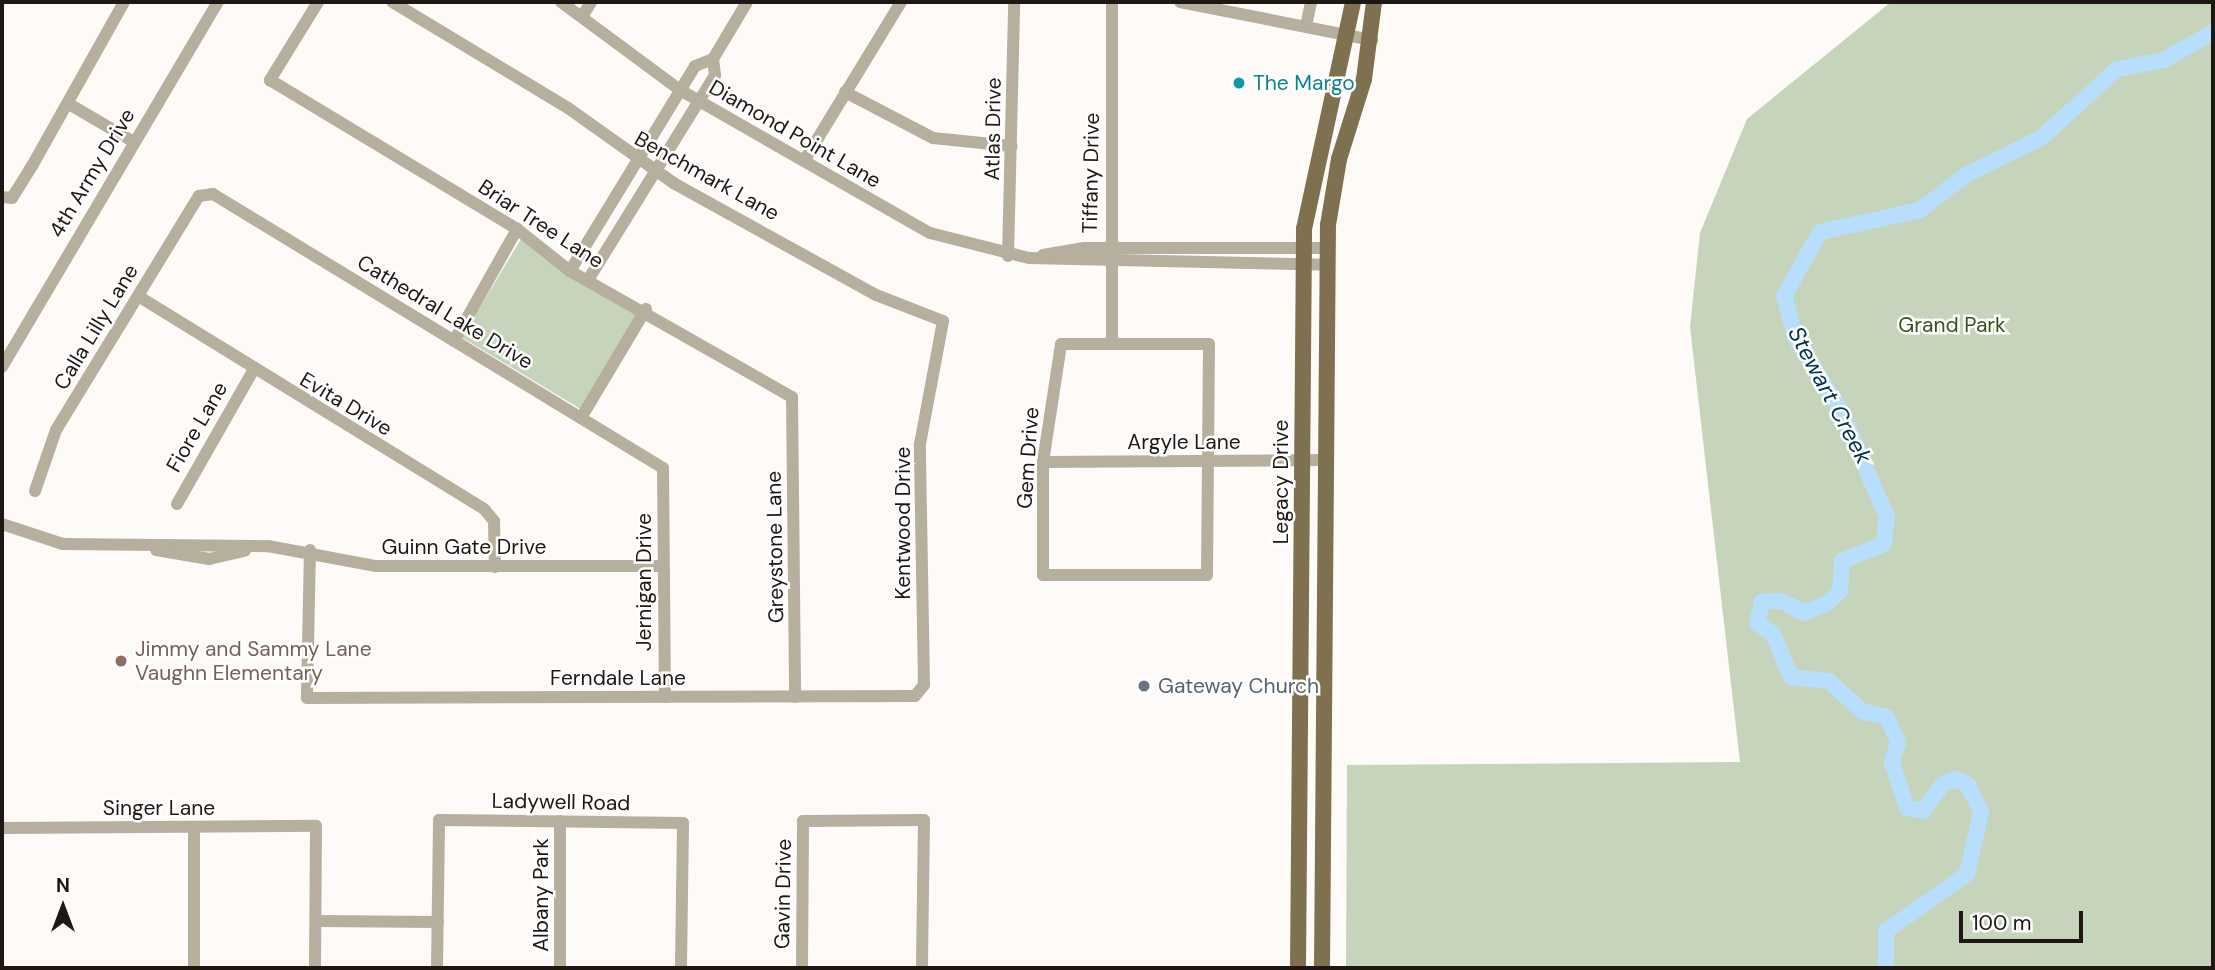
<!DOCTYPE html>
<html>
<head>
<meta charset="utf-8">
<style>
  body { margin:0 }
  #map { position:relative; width:2215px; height:970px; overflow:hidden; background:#fefaf8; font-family:"DM Sans",sans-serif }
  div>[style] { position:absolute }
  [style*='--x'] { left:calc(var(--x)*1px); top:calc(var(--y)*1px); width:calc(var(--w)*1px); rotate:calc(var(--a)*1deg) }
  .green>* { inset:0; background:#c6d4bb; transform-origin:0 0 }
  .river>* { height:16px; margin:-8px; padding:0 8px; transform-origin:8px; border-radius:8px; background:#b7dffd }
  .minor>* { height:12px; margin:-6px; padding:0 6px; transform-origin:6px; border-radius:6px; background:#b7af9e }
  .major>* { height:16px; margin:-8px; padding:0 8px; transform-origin:8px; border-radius:8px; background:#7f7050 }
  .dots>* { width:19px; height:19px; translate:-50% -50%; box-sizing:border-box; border:4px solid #fff; border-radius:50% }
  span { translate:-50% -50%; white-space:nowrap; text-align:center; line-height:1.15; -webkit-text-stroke:5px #fff; paint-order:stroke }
  .culture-label { font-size:21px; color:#0d838f }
  .left { translate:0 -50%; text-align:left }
  .street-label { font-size:21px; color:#1f1714 }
  .park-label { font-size:21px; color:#36521a }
  .education-label { font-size:21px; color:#785e54 }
  .worship-label { font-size:21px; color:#5b616d }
  .water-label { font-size:23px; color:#00334f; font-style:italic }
  .frame { position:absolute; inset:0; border:4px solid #1f1714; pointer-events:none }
  .north { position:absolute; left:28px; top:872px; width:70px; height:70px; -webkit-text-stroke:5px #fff; paint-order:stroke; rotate:0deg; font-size:19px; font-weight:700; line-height:28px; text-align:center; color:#1f1714 }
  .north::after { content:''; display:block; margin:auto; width:24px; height:32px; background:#1f1714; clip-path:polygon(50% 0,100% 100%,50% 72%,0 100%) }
  .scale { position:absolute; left:1959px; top:911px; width:124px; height:32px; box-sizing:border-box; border:4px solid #1f1714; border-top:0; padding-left:9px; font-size:21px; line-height:24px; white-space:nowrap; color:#1f1714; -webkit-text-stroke:5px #fff; paint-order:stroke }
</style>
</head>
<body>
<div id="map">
  <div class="green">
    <div style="clip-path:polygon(1891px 2px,2213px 2px,2213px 968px,1346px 968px,1347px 765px,1740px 762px,1690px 327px,1700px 233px,1747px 119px)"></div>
    <div style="left:521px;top:239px;width:138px;height:115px;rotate:31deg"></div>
  </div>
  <div class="river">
    <div style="--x:1886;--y:968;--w:37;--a:-90"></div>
    <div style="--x:1886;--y:931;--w:99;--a:-35.1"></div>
    <div style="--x:1967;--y:874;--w:64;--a:-77.3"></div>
    <div style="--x:1981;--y:812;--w:30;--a:-116"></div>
    <div style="--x:1968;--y:785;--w:13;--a:-153"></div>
    <div style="--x:1956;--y:779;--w:14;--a:159"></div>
    <div style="--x:1943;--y:784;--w:34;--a:127"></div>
    <div style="--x:1923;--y:811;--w:16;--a:-169"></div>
    <div style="--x:1907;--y:808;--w:48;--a:-108.1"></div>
    <div style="--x:1892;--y:762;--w:21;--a:-73"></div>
    <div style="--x:1898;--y:742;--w:27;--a:-114"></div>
    <div style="--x:1887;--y:717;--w:26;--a:-167"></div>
    <div style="--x:1862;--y:711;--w:45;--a:-137.7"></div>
    <div style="--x:1829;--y:681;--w:38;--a:-174"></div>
    <div style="--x:1791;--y:677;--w:47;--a:-112.7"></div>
    <div style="--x:1773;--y:634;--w:19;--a:-145"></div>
    <div style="--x:1757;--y:623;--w:22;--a:-77"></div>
    <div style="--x:1762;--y:602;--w:20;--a:-3"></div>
    <div style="--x:1782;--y:601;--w:25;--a:29"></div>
    <div style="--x:1804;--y:613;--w:25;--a:-23"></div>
    <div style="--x:1827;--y:603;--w:18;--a:-43"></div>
    <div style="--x:1840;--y:591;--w:30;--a:-86"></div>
    <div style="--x:1842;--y:561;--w:45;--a:-22"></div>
    <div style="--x:1884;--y:544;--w:27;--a:-84"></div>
    <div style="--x:1887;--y:517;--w:118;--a:-113.5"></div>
    <div style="--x:1840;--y:409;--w:83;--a:-122.2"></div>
    <div style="--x:1796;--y:339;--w:45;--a:-105.6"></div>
    <div style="--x:1784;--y:296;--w:73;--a:-60.6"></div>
    <div style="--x:1820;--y:232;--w:102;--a:-12.4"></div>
    <div style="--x:1920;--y:210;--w:58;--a:-37.3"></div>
    <div style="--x:1966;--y:175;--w:84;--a:-26.3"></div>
    <div style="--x:2041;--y:138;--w:103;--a:-42.2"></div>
    <div style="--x:2117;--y:69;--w:48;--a:-10.8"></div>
    <div style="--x:2164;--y:60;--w:56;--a:-29.7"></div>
  </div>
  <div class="minor">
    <div style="--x:318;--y:2;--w:92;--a:121.6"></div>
    <div style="--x:270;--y:80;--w:288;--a:31.1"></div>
    <div style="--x:517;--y:229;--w:68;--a:38.4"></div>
    <div style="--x:570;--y:271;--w:255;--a:29.6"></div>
    <div style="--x:792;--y:397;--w:300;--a:89.4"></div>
    <div style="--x:561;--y:2;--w:148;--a:36.5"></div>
    <div style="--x:680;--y:90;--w:288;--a:29.8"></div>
    <div style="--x:930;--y:233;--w:102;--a:14.2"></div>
    <div style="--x:1029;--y:258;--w:298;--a:1.3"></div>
    <div style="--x:1180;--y:2;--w:196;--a:11.2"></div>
    <div style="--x:583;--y:15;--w:15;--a:-58"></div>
    <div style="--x:1306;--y:26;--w:25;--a:-78"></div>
    <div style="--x:845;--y:92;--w:99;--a:27.6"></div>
    <div style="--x:933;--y:138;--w:79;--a:5.8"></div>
    <div style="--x:69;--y:104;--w:75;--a:30.3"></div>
    <div style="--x:804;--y:161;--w:186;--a:-58.6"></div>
    <div style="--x:2;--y:197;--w:10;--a:6"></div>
    <div style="--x:12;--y:198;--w:38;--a:-58"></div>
    <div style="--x:32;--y:166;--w:188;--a:-60.7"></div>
    <div style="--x:1043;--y:255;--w:42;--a:-9.7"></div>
    <div style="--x:1084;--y:248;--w:243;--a:0"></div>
    <div style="--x:1008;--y:256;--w:254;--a:-88.6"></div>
    <div style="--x:570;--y:271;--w:240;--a:-58.6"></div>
    <div style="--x:695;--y:66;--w:19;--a:-21"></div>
    <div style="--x:588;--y:280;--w:241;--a:-58.2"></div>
    <div style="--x:715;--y:75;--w:16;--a:-97"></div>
    <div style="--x:713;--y:59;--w:66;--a:-59.2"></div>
    <div style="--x:138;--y:296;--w:406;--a:31.6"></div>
    <div style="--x:484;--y:509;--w:16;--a:50"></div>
    <div style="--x:494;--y:521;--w:46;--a:88.8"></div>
    <div style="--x:454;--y:341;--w:129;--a:-60.6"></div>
    <div style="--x:1061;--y:344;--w:148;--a:0"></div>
    <div style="--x:1209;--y:344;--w:231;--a:90.5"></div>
    <div style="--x:1207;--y:575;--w:164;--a:180"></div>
    <div style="--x:1043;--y:575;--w:113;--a:-90"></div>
    <div style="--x:1043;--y:462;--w:119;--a:-81.3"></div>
    <div style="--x:1112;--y:344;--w:342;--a:-90"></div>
    <div style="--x:2;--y:367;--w:424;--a:-59.4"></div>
    <div style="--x:581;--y:418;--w:127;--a:-59.2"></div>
    <div style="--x:1043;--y:462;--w:282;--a:-0.4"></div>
    <div style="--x:35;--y:491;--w:65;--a:-71"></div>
    <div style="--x:56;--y:430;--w:274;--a:-58.6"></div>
    <div style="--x:199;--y:196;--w:14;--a:-8"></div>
    <div style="--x:213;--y:194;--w:527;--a:31.34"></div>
    <div style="--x:663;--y:468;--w:229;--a:89.5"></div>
    <div style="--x:177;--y:504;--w:153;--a:-60.3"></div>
    <div style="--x:2;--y:524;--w:64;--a:18.2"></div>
    <div style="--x:63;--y:544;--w:205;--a:0.6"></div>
    <div style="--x:268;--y:546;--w:110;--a:10.5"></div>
    <div style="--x:376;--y:566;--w:287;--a:0"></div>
    <div style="--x:156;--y:550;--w:54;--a:9.6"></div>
    <div style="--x:209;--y:559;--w:37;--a:-13"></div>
    <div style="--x:310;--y:550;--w:148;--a:91.2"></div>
    <div style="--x:307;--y:698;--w:608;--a:-0.19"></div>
    <div style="--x:915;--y:696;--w:14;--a:-51"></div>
    <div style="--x:924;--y:685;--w:241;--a:-91"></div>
    <div style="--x:920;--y:444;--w:125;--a:-79.4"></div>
    <div style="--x:943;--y:321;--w:72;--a:-158.8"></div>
    <div style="--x:876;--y:295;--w:230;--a:-151.1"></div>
    <div style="--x:675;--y:184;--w:131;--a:-144.6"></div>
    <div style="--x:568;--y:108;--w:205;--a:-148.9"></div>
    <div style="--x:2;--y:828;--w:314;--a:-0.4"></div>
    <div style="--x:316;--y:826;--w:142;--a:90.4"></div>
    <div style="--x:316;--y:921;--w:122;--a:0.5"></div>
    <div style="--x:194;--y:968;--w:141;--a:-90"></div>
    <div style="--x:437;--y:968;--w:148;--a:-89.2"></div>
    <div style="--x:439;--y:820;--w:244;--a:0.7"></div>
    <div style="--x:683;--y:823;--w:145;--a:90.8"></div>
    <div style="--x:560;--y:968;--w:147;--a:-90"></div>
    <div style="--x:802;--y:968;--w:147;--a:-89.6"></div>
    <div style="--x:803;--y:821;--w:121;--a:-0.5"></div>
    <div style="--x:924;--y:820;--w:148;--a:90.8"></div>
  </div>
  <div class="major">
    <div style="--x:1298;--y:968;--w:739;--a:-89.53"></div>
    <div style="--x:1304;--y:229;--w:232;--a:-77.8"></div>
    <div style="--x:1322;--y:968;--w:743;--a:-89.54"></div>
    <div style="--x:1328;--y:225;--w:67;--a:-80.5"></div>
    <div style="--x:1339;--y:159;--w:84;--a:-72.6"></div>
    <div style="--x:1364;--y:79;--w:78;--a:-82.6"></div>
  </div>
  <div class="dots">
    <div style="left:1239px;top:83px;background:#0f9aa8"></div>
    <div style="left:121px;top:661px;background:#8d6e63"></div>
    <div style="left:1144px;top:686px;background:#6b7280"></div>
  </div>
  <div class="culture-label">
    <span class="left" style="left:1253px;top:83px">The Margo</span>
  </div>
  <div class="street-label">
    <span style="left:993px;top:129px;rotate:-89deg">Atlas Drive</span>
    <span style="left:795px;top:134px;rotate:30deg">Diamond Point Lane</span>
    <span style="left:92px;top:173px;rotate:-59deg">4th Army Drive</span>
    <span style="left:1091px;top:173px;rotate:-89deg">Tiffany Drive</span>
    <span style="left:707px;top:176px;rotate:29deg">Benchmark Lane</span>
    <span style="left:541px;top:224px;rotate:33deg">Briar Tree Lane</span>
    <span style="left:445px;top:312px;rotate:31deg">Cathedral Lake Drive</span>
    <span style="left:96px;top:327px;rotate:-59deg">Calla Lilly Lane</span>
    <span style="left:346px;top:404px;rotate:31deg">Evita Drive</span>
    <span style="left:197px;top:427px;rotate:-60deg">Fiore Lane</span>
    <span style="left:1184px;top:442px">Argyle Lane</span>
    <span style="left:1028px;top:458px;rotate:-86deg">Gem Drive</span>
    <span style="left:1281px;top:482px;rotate:-90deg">Legacy Drive</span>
    <span style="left:903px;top:523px;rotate:-90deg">Kentwood Drive</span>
    <span style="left:464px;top:547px">Guinn Gate Drive</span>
    <span style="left:775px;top:547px;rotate:-91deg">Greystone Lane</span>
    <span style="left:644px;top:582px;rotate:-90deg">Jernigan Drive</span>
    <span style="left:618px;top:678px">Ferndale Lane</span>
    <span style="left:561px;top:802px;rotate:1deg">Ladywell Road</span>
    <span style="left:159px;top:808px">Singer Lane</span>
    <span style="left:783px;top:894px;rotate:-89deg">Gavin Drive</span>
    <span style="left:541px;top:895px;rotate:-90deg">Albany Park</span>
  </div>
  <div class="park-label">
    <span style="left:1952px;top:325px">Grand Park</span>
  </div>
  <div class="education-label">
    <span class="left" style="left:135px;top:661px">Jimmy and Sammy Lane<br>Vaughn Elementary</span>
  </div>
  <div class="worship-label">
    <span class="left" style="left:1158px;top:686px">Gateway Church</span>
  </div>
  <div class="water-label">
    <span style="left:1830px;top:395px;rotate:62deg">Stewart Creek</span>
  </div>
  <div class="frame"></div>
  <div class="north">N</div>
  <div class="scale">100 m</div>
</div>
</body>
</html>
